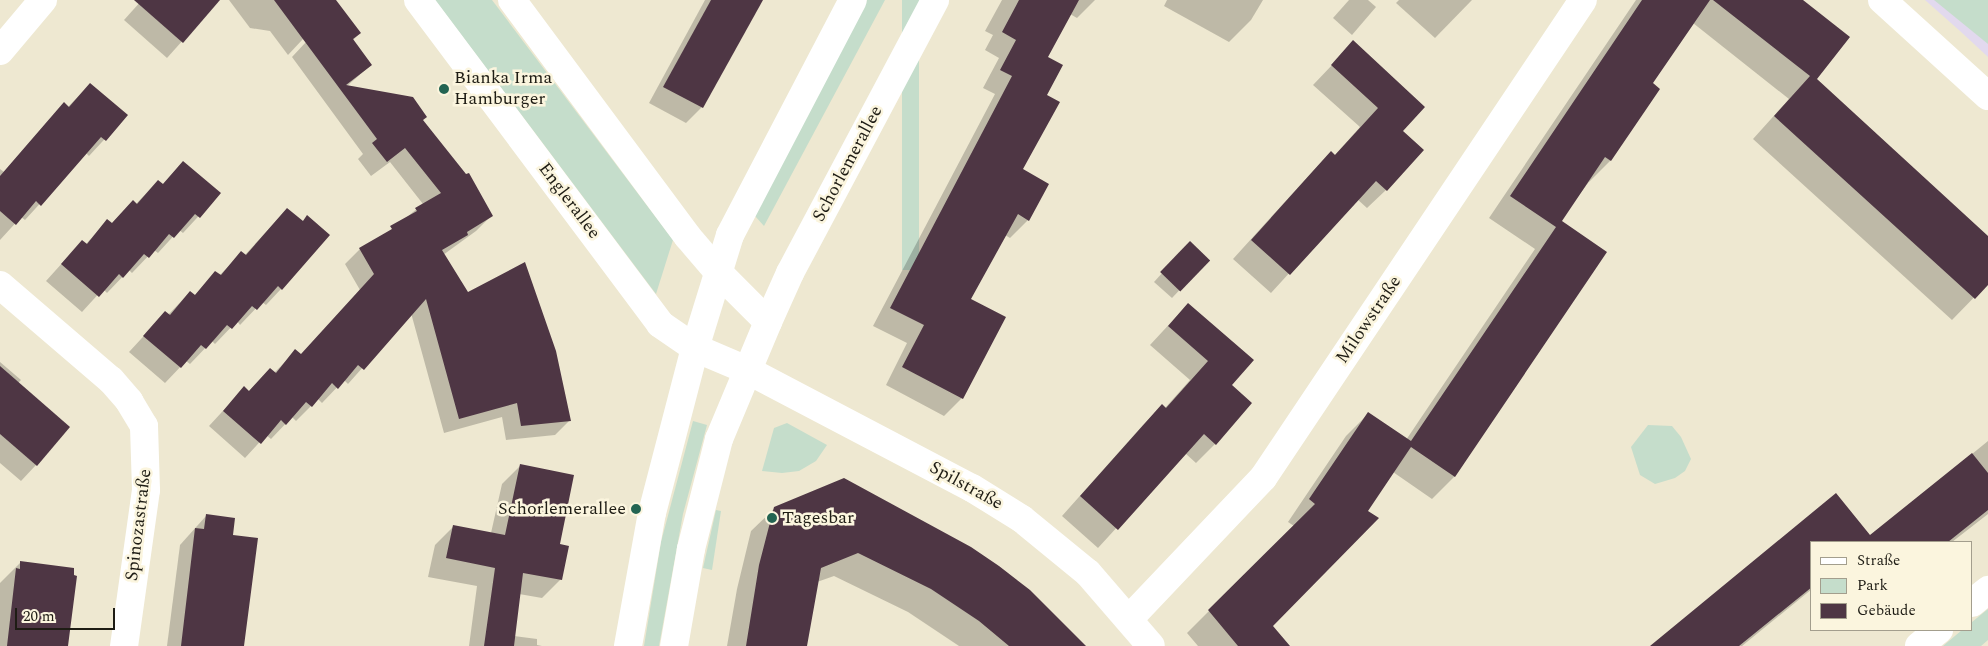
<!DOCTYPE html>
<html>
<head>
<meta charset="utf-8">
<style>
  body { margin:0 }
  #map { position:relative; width:1988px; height:646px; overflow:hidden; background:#eee8d1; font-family:Spectral,serif }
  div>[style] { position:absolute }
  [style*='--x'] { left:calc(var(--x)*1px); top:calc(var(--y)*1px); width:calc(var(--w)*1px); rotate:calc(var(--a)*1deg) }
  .education>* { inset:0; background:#e2d9ee }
  .green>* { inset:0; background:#c5ddcb; transform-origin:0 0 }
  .shadow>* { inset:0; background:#0003 }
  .building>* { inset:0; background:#4e3644; transform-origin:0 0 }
  .minor>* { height:28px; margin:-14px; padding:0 14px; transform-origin:14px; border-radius:14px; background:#fff }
  .major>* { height:28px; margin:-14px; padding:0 14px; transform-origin:14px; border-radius:14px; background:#fff }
  .dots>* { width:14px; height:14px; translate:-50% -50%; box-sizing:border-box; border:2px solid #fbf5de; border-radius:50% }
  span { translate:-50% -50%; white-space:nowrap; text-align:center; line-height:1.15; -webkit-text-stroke:5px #fbf5de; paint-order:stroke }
  .poi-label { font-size:18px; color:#1e1c14 }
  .left { translate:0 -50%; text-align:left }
  .right { translate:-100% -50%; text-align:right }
  .street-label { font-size:18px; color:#1e1c14 }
  .legend { position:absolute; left:1810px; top:541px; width:162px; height:90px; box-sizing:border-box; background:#fbf5de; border:1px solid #a39e8d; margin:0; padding:6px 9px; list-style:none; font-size:15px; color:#1e1c14 }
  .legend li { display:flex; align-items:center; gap:10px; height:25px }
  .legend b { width:25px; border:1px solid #a39e8d }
  .scale { position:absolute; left:15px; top:608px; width:100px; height:22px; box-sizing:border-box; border:2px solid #1e1c14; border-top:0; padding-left:6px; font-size:15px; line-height:18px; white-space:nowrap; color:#1e1c14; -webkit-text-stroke:4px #fbf5de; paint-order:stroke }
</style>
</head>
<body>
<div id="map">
  <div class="education">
    <div style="clip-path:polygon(1925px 0,1988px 0,1988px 57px,1960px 31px)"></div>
  </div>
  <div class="green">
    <div style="clip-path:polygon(435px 0,492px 0,673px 240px,656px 294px)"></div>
    <div style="clip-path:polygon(867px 0,885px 0,764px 226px,755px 216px,791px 143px)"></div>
    <div style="left:902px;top:0;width:17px;height:270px"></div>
    <div style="clip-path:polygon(1934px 0,1988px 0,1988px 44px)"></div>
    <div style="clip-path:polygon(693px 421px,707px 425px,683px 514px,659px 646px,644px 646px,661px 542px)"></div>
    <div style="clip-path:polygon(787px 423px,827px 445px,816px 461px,799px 471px,782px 473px,762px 471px,774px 428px)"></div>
    <div style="clip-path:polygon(1648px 425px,1672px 426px,1681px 437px,1691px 459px,1685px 471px,1675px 478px,1655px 484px,1640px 475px,1631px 447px)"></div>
    <div style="clip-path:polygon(716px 510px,721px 511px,712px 570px,703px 568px)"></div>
    <div style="clip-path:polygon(1988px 609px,1988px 640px,1981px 646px,1943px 646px,1962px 630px,1972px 630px,1972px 622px)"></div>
  </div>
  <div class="shadow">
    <div style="clip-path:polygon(142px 0,219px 0,167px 58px,124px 20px)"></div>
    <div style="clip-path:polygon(229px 0,309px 0,303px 39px,288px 55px,270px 31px,250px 28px)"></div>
    <div style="clip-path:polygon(705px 0,761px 0,702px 107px,686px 123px,649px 103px)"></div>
    <div style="clip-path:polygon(1002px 0,1095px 0,1077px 18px,1070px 14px,1047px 57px,1045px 95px,1022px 170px,1028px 220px,1010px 238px,1005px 235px,969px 299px,962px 398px,944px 416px,886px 385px,907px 343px,873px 326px,995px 94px,983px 88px,999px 58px,985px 50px,993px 35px,985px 31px)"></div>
    <div style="clip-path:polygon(1167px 0,1263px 0,1251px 20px,1229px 42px,1164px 6px)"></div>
    <div style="clip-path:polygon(1349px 0,1368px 0,1376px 7px,1352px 35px,1333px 18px)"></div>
    <div style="clip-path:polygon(1399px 0,1472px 0,1435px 38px,1396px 3px)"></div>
    <div style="clip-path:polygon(1636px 0,1801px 0,1815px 80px,1988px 237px,1988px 283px,1952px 320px,1753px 139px,1789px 99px,1693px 23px,1651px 84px,1658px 89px,1610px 161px,1588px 183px,1560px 221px,1605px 252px,1454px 477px,1432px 499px,1393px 472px,1272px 626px,1288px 646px,1198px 646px,1187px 633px,1294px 526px,1288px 522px,1346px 436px,1368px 414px,1406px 440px,1535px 249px,1489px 218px)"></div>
    <div style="clip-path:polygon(360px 33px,352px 41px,371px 65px,347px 86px,422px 121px,491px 216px,476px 231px,443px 255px,468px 294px,570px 420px,555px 435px,506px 440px,502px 417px,444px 433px,411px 313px,348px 384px,344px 380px,322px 403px,318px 399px,296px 421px,292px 417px,271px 439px,266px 435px,245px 458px,209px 426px,244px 388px,248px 392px,270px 369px,274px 373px,296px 351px,301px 355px,360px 290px,345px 264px,360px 249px,382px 237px,423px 204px,390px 162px,371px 176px,358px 159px,363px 154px,292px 57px,306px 42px)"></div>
    <div style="clip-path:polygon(1354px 42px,1401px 131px,1386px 190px,1367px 208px,1357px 199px,1271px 293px,1233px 259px,1313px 171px,1331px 152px,1334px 156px,1360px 127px,1313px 85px)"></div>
    <div style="clip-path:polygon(90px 84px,126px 116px,89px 156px,86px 153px,25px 220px,21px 217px,0 240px,0 169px,4px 172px,49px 120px,64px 104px,68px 107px)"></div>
    <div style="clip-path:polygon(183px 162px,219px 194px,183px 233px,179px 230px,158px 253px,154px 250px,132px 273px,129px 270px,107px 293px,103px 289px,82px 312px,46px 281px,82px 241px,86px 244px,107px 221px,111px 224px,133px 201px,136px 204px,158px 181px,162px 185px)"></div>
    <div style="clip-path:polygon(287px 209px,302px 222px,307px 217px,281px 289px,266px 305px,262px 302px,240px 325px,237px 321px,215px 344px,212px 341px,190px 364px,186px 361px,165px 383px,129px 352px,165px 313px,168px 315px,190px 292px,194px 296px,215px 273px,219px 276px,241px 253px,244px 256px)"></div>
    <div style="clip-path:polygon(1182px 251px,1208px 260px,1172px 298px,1154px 282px)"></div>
    <div style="clip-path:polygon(1188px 304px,1230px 385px,1215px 444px,1196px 463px,1185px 453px,1098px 548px,1062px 516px,1143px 425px,1162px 406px,1165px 408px,1190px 380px,1150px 345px)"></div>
    <div style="clip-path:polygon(0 362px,21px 380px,18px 383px,36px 465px,21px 481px,0 463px)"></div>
    <div style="clip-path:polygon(1988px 441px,1988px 514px,1952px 542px,1812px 542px,1812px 589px,1742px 646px,1653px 646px,1836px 495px,1870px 537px)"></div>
    <div style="clip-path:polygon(521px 465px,559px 545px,561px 579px,542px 598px,519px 594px,514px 636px,537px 639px,537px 645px,542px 646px,469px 646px,477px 586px,428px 577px,435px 545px,454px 526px,491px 533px,502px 484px)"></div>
    <div style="clip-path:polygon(775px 508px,1085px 646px,959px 646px,908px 612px,834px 576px,817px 582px,806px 646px,727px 646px,737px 589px,751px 531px)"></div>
    <div style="clip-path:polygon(206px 516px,232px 536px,243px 646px,167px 646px,180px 545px)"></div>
    <div style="clip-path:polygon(21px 562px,67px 646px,0 646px,0 583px)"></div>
  </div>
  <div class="building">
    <div style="clip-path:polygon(134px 0,220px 0,183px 43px)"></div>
    <div style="clip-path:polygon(274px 0,336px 0,361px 33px,353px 39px,372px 65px,346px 85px,413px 97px,427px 117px,423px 120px,466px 174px,469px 173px,493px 216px,467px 232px,468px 235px,442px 250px,468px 292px,525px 262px,556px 351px,571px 421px,521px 426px,517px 403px,459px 419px,426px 299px,364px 370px,358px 365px,338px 389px,332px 383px,312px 407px,306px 402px,286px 425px,281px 420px,261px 444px,223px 411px,244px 386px,249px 391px,270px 368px,276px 373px,295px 349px,301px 354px,374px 274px,359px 248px,392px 229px,390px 226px,417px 211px,415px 208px,441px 193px,405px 148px,387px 162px,372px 143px,377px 139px)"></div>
    <div style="clip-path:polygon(711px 0,763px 0,703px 108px,663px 87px)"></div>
    <div style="clip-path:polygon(1019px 0,1079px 0,1048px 57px,1063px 65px,1047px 95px,1060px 102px,1023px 169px,1049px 184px,1029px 221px,1018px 214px,971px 299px,1006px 317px,963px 399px,902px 367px,924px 325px,890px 308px,1012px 76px,1000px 70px,1016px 40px,1002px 32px)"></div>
    <div style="clip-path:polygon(1642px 0,1710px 0,1653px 83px,1660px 89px,1611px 161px,1605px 157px,1562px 221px,1607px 252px,1455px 477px,1411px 447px,1368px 511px,1379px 518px,1273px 626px,1290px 646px,1238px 646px,1208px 610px,1315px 504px,1309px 499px,1368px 412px,1411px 441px,1556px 227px,1510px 196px)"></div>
    <div style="clip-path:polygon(1713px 0,1803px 0,1850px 37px,1817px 79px,1988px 236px,1988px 285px,1975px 299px,1774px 116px,1810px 76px)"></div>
    <div style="clip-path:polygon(1353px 40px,1425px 107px,1403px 131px,1424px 150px,1387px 191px,1376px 181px,1290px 275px,1251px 240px,1331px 151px,1335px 155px,1378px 108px,1331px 65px)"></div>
    <div style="clip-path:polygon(90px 83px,128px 115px,106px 141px,101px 137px,41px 206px,36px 201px,16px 225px,0 211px,0 176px,64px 102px,69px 107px)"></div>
    <div style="clip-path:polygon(183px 161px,221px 193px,200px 218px,195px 214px,174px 238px,169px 234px,149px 258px,144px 254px,123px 278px,119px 274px,99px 297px,61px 264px,82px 240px,87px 244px,107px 219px,112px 223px,133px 200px,137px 204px,158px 180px,163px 184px)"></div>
    <div style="clip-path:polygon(287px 208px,303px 221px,307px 215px,330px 235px,282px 290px,278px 286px,257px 310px,252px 306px,232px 329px,227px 325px,206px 349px,201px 345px,181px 368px,143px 336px,165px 311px,170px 315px,190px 291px,195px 295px,215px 271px,221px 275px,241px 251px,246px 255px)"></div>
    <div style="left:1190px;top:241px;width:28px;height:43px;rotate:44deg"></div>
    <div style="clip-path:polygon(1188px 303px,1254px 360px,1232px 385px,1252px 403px,1216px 445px,1204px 434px,1118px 530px,1080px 496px,1162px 404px,1166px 408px,1208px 361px,1168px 326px)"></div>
    <div style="clip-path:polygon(0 366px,70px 427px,37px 466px,0 434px)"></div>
    <div style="clip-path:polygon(1972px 453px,1988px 473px,1988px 510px,1948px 542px,1812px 542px,1812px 587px,1739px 646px,1650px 646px,1836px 493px,1870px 535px)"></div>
    <div style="clip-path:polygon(520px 464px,574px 475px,560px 544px,569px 546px,562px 580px,523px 573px,514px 646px,484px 646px,495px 568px,446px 558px,453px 525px,505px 535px)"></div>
    <div style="clip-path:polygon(844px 478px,971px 547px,999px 566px,1030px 590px,1086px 646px,1009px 646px,979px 621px,931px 589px,858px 553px,821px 568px,807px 646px,746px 646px,759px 565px,774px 507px)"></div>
    <div style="clip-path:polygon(206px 514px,235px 518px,233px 535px,258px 538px,244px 646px,181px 646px,195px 528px,204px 529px)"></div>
    <div style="clip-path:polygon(20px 561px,74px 568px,74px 575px,77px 576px,68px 646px,7px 646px,16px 568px,20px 569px)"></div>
  </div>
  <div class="minor">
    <div style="--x:1882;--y:0;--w:143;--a:42.2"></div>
    <div style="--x:0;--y:51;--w:67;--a:-49.9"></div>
    <div style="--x:0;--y:285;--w:146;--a:40.6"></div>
    <div style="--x:111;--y:380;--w:28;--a:49"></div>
    <div style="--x:129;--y:401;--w:29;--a:59"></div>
    <div style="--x:144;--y:426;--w:64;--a:88.2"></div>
    <div style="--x:146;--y:490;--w:158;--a:98"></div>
    <div style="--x:768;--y:322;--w:54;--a:-65.8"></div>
    <div style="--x:790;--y:273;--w:309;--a:-62"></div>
    <div style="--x:695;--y:348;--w:118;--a:-72.8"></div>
    <div style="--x:730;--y:235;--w:265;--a:-62.4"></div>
    <div style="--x:747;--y:370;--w:254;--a:27.7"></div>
    <div style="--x:972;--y:488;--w:59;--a:31.8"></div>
    <div style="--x:1022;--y:519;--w:85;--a:39.3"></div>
    <div style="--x:1088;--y:573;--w:96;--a:49.2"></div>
    <div style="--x:1972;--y:603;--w:21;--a:-39"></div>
    <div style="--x:1129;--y:619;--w:195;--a:-46.5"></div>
    <div style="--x:1263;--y:478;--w:575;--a:-56.2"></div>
    <div style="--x:1919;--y:646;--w:26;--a:-39"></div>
  </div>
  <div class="major">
    <div style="--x:418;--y:0;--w:404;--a:53.2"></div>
    <div style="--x:660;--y:324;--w:42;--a:34.4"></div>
    <div style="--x:695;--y:348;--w:56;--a:22.9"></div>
    <div style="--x:512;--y:0;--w:295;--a:53.4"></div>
    <div style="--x:688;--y:237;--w:45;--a:49.5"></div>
    <div style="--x:717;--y:271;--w:72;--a:45"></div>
    <div style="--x:768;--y:322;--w:127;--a:112.7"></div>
    <div style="--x:719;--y:439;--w:114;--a:104.3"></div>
    <div style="--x:691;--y:549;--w:98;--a:99.9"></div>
    <div style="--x:628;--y:646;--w:135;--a:-79.8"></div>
    <div style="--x:652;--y:513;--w:171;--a:-75.4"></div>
  </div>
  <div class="dots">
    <div style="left:444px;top:89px;background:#236452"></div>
    <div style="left:636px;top:509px;background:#236452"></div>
    <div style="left:772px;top:518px;background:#236452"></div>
  </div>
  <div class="poi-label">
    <span class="left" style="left:454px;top:89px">Bianka Irma<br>Hamburger</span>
    <span class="right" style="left:626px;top:509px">Schorlemerallee</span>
    <span class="left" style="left:782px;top:518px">Tagesbar</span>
  </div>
  <div class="street-label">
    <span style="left:848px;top:164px;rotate:-62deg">Schorlemerallee</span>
    <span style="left:569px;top:201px;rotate:53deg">Englerallee</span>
    <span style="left:1369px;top:320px;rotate:-56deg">Milowstraße</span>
    <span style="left:966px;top:486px;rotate:29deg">Spilstraße</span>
    <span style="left:139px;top:525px;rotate:-83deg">Spinozastraße</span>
  </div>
  <ul class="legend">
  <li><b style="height:6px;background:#fff"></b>Straße</li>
  <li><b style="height:14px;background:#c5ddcb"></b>Park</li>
  <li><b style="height:14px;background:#4e3644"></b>Gebäude</li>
  </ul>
  <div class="scale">20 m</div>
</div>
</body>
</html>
